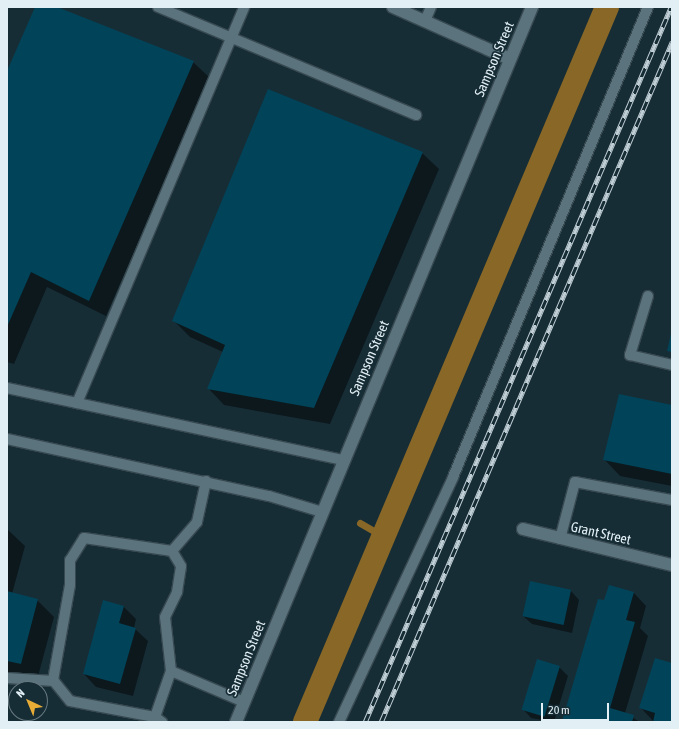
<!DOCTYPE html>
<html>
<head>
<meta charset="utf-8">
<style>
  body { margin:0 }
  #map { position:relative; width:679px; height:729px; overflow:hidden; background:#172d36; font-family:"Asap Condensed",sans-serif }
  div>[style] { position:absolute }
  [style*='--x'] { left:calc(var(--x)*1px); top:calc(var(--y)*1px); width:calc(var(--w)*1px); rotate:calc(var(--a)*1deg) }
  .shadow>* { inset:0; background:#0007 }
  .stream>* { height:7px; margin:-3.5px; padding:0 3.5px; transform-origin:3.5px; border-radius:3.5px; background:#886727 }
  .canal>* { height:24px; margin:-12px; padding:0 12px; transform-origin:12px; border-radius:12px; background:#886727 }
  .building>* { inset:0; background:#014358; transform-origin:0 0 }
  .roads { filter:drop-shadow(1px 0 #374951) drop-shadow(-1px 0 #374951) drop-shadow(0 1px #374951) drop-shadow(0 -1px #374951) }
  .lane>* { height:10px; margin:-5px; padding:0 5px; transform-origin:5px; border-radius:5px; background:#5b737d }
  .street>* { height:12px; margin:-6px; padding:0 6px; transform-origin:6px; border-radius:6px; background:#5b737d }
  .secondary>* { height:12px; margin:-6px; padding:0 6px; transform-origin:6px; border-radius:6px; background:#5b737d }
  .rail>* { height:4.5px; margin-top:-2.25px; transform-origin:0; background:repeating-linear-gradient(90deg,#172d36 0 9px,#c0ced5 0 18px); box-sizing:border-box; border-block:1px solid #c0ced5 }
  span { translate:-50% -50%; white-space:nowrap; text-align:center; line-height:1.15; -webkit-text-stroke:3.5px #172d36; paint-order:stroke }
  .street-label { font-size:14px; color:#e2eff5 }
  .frame { position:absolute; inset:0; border:8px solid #e2eff5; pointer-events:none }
  .north { position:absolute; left:8px; top:681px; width:40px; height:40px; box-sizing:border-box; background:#172d36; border:1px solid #687b82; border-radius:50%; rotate:316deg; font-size:11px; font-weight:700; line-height:16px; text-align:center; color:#e2eff5 }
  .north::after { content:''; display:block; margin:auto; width:14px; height:18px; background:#e6ac36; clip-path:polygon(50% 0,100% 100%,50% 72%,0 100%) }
  .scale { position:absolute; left:541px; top:703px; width:68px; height:18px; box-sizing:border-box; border:2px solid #e2eff5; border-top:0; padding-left:5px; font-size:12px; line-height:14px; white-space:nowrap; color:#e2eff5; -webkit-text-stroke:3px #172d36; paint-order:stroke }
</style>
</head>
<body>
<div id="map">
  <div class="shadow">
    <div style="clip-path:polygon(36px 7px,54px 7px,193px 62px,210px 78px,106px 316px,47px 287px,14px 364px,7px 362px,7px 73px)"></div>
    <div style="clip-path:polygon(422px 153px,439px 169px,330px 424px,224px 405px,208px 388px,223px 352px,190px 337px,173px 320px)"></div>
    <div style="clip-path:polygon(672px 406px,672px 486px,620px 476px,604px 459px)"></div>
    <div style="clip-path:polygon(7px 529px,25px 546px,12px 594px,37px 600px,54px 617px,37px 680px,7px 672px)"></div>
    <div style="clip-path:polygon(571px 591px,579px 600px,572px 633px,532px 624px,523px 616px)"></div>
    <div style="clip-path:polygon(634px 593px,646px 606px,640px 628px,648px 636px,625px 713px,640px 722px,565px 722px,605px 601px)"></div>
    <div style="clip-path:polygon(123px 606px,136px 619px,134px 628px,148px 641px,133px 696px,96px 687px,84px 674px)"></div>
    <div style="clip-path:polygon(672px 664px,672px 722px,654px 722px,641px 708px)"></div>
    <div style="clip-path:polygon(559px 667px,568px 676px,554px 722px,531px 718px,523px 709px)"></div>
  </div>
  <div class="stream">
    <div style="--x:360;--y:523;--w:28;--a:30"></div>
  </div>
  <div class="canal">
    <div style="--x:305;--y:722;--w:776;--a:-67.1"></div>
  </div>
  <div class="building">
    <div style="clip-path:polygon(35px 7px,57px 7px,194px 61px,89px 301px,31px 272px,7px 327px,7px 71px)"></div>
    <div style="clip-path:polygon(268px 89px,423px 152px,314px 408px,207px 389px,225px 345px,172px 321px)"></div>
    <div style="clip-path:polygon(671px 334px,672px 334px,672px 352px,667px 351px)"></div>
    <div style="clip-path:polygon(619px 394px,672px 405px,672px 474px,603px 460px)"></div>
    <div style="left:530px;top:581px;width:42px;height:36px;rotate:12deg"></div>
    <div style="clip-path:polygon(609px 585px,634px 592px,626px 620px,635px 622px,610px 708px,634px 715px,632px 722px,562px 721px,598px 599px,604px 600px)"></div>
    <div style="clip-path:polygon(7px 591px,38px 599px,21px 664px,7px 661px)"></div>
    <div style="clip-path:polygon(103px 600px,124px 606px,119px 623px,136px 628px,120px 684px,83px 674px)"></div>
    <div style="clip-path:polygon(655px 658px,672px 663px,672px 722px,653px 722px,655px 713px,639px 708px)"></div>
    <div style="left:537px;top:659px;width:24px;height:53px;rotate:17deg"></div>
  </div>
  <div class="roads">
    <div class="lane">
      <div style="--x:158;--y:7;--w:280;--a:22.7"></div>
      <div style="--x:425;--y:21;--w:15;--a:-67"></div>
      <div style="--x:648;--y:296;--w:62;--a:107"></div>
      <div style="--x:630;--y:355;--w:43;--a:13.4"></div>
      <div style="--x:7;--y:388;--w:344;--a:12.1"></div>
      <div style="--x:77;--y:403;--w:430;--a:-67.1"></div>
      <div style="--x:7;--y:439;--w:268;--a:12.3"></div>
      <div style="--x:269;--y:496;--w:55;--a:16.8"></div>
      <div style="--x:560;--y:539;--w:59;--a:-75.3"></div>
      <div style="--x:575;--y:482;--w:99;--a:10.5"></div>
      <div style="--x:172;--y:551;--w:38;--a:-49"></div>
      <div style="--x:197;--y:522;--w:42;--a:-77.6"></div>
      <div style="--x:171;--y:671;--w:79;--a:23"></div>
      <div style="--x:7;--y:678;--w:47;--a:3.7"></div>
      <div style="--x:155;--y:717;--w:49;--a:-70.8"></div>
      <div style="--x:171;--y:671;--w:54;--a:-96.3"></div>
      <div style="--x:165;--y:617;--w:28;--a:-64"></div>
      <div style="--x:177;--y:592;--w:26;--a:-81"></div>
      <div style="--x:181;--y:566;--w:17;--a:-121"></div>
      <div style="--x:172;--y:551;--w:89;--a:-171.6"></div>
      <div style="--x:84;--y:538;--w:26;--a:122"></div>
      <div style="--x:70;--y:560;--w:25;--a:90"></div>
      <div style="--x:70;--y:585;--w:97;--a:100.1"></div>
      <div style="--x:53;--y:680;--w:27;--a:51"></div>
      <div style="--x:70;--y:701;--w:86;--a:10.7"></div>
      <div style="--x:155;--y:717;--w:9;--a:36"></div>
      <div style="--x:339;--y:722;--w:270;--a:-65"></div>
      <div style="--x:453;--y:477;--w:509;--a:-67.47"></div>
    </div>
    <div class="street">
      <div style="--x:393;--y:7;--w:128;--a:24"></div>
      <div style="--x:523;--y:529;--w:153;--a:13.6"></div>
    </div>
    <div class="secondary">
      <div style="--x:236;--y:722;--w:774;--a:-67.51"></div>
    </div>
  </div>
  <div class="rail">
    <div style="--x:365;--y:722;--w:778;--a:-66.83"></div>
    <div style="--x:381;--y:722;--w:740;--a:-66.83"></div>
  </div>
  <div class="street-label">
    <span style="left:494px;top:59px;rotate:-67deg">Sampson Street</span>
    <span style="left:369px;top:358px;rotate:-67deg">Sampson Street</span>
    <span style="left:601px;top:533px;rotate:13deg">Grant Street</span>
    <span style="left:246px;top:658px;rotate:-68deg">Sampson Street</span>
  </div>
  <div class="frame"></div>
  <div class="north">N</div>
  <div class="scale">20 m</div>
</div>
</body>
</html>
